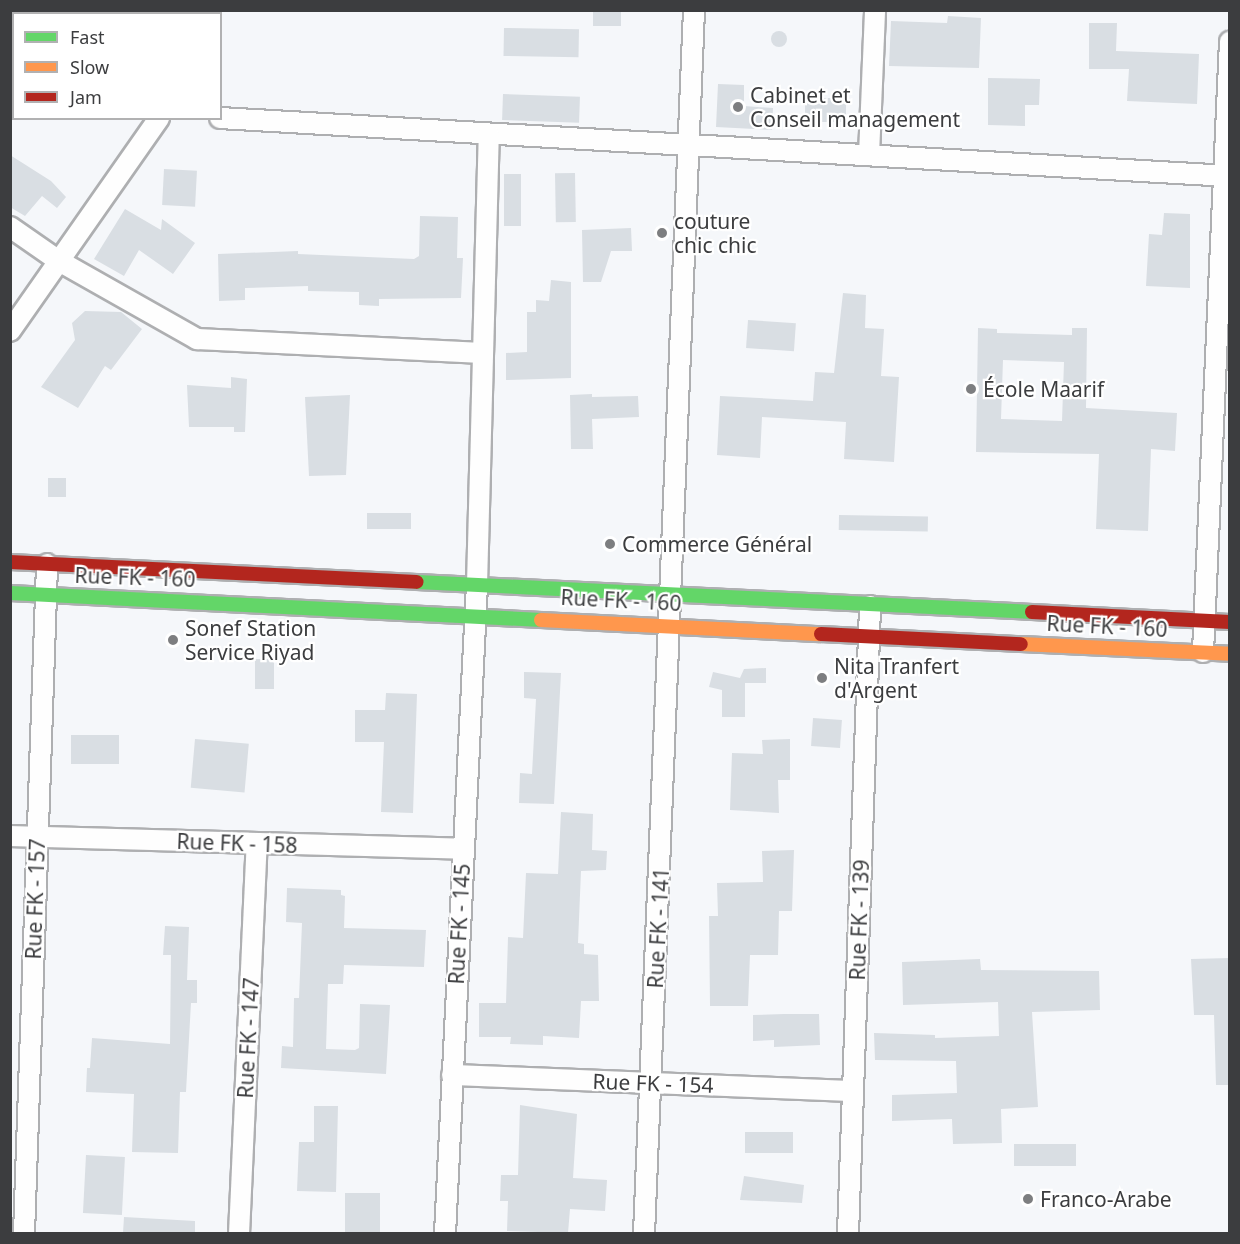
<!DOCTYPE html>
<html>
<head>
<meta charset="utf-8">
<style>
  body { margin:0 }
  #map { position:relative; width:1240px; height:1244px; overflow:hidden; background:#f5f7fa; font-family:"Noto Sans",sans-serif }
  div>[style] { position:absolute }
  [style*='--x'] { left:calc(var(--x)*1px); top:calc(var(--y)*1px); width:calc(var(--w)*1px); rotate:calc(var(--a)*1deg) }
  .building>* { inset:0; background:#d9dee3; transform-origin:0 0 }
  .round { border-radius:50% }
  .roads { filter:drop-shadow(2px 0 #aeafb1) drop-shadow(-2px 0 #aeafb1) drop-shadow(0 2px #aeafb1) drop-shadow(0 -2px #aeafb1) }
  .street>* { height:20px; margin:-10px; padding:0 10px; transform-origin:10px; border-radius:10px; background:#fefefe }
  .fast>* { height:14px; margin:-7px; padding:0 7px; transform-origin:7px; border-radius:7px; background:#63d668 }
  .slow>* { height:14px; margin:-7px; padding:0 7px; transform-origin:7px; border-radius:7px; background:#ff974d }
  .jam>* { height:14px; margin:-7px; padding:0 7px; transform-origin:7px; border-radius:7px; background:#b3261e }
  .dots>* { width:16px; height:16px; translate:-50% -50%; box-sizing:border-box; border:3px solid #fff; border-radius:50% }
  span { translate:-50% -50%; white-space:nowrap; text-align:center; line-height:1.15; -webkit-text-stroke:4.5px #fff; paint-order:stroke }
  .poi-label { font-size:21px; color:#3c3d3f }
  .left { translate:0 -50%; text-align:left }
  .street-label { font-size:21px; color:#3c3d3f }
  .frame { position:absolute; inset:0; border:12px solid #3c3d3f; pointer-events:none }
  .legend { position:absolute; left:12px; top:12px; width:210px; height:108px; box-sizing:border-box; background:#fff; border:2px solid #b1b1b2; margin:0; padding:8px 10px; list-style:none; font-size:18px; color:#3c3d3f }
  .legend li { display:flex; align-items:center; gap:12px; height:30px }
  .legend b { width:30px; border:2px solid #b1b1b2 }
</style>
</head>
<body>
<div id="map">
  <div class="building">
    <div style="left:593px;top:10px;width:28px;height:16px"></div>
    <div style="clip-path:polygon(948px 16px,981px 18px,979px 68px,889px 66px,891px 21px,947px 23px)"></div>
    <div style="clip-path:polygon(1089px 23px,1117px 23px,1116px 51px,1199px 54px,1197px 104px,1127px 101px,1129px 69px,1089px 69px)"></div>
    <div style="left:504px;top:28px;width:75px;height:28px;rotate:1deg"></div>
    <div class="round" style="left:771px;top:31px;width:16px;height:16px"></div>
    <div style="clip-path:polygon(988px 78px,1040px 79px,1039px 105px,1025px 105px,1025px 126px,988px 125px)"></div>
    <div style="clip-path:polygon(718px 84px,744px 85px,744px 106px,773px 108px,772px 130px,716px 127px)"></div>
    <div style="left:503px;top:94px;width:77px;height:26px;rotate:2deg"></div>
    <div style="left:805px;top:98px;width:41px;height:24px"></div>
    <div style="clip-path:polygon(10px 155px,51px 181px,66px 197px,57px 208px,42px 196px,25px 216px,10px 207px)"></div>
    <div style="left:164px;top:169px;width:33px;height:36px;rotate:3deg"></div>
    <div style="left:575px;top:173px;width:49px;height:20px;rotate:89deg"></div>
    <div style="left:504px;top:174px;width:17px;height:52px"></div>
    <div style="clip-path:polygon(125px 209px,161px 230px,162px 219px,195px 243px,173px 274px,139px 250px,124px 276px,94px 259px)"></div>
    <div style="clip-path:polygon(1164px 213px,1190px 214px,1190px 288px,1146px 286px,1149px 234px,1162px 235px)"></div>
    <div style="clip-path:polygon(420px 216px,458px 217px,457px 258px,463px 258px,461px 298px,379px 299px,379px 306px,359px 305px,359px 292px,308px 291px,308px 286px,245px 288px,245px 300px,219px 301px,218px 254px,298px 251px,298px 254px,414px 259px,419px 256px)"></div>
    <div style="clip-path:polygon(631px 228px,632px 251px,611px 251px,601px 282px,583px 282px,582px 230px)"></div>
    <div style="clip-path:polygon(551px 280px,571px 282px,571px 378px,506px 380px,506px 353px,527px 352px,527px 312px,536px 312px,536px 300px,549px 301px)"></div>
    <div style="clip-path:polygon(843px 293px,866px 295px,865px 328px,884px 329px,881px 376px,899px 377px,894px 462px,844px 459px,846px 422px,762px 417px,760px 458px,717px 455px,720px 396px,813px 401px,815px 372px,834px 373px)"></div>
    <div style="clip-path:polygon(85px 311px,121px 312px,142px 329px,111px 370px,105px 366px,78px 408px,41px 387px,75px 340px,72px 323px)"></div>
    <div style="left:748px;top:320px;width:48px;height:28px;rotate:4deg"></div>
    <div style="clip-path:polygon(evenodd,978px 328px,997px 329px,997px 333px,1072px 335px,1072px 328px,1087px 328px,1086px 408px,1177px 413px,1175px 451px,1151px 449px,1148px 531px,1096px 529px,1099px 454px,976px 452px,978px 328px,1003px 360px,1064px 362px,1062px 421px,1001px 419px,1003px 360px)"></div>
    <div style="clip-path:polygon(231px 377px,247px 379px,245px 432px,234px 432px,234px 427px,189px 427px,187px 385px,231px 388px)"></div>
    <div style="clip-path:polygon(592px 394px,592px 397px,638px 396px,639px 417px,592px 419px,593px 449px,571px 449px,570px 395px)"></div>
    <div style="clip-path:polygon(350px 395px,346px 475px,309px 476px,305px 397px)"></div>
    <div style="left:48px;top:478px;width:18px;height:19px"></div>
    <div style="left:411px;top:513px;width:16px;height:44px;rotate:90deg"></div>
    <div style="left:839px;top:515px;width:89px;height:15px;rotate:1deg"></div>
    <div style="left:255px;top:659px;width:19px;height:30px"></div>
    <div style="clip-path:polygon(766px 668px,766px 683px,745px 683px,745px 717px,722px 717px,722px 690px,709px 687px,713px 672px,740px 678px,744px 669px)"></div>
    <div style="clip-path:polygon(524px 672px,561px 673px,554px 804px,519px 803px,520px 773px,532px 774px,536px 699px,524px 698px)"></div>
    <div style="clip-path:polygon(386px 693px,417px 694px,413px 813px,381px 812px,384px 742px,355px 742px,355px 710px,385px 710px)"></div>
    <div style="left:813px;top:718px;width:29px;height:28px;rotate:4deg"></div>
    <div style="left:119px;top:735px;width:29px;height:48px;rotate:90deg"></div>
    <div style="left:195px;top:739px;width:54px;height:49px;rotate:5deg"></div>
    <div style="clip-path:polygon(790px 739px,790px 780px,778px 780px,779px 813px,730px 810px,732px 753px,763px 754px,762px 740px)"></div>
    <div style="clip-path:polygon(561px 812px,593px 814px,592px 850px,607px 851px,606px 870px,581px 871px,578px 943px,584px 944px,584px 954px,598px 955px,599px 1001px,581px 1001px,579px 1038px,543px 1036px,543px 1045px,510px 1044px,511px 1037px,479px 1037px,479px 1003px,506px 1003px,508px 937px,523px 938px,526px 873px,558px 874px)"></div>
    <div style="clip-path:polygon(794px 850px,792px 911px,779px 911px,778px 955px,750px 955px,748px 1006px,710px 1006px,709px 916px,718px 916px,717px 883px,763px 882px,762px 851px)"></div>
    <div style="clip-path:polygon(287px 888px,341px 890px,341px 895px,345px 896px,344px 928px,426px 930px,424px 967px,344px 965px,343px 984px,328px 984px,326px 1049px,355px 1050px,359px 1048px,360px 1004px,390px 1005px,386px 1074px,281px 1068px,282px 1046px,293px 1047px,294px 998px,299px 998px,302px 923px,286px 922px)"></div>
    <div style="clip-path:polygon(165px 926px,189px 927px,187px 980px,197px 980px,197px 1003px,191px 1003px,186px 1092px,180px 1092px,178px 1153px,132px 1152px,134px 1094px,86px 1092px,87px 1068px,90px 1068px,92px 1038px,170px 1044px,171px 955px,163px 955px)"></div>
    <div style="clip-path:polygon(1230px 958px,1230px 1085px,1216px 1085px,1214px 1015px,1194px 1015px,1191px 959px)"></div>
    <div style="clip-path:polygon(980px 959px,981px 970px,1099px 971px,1100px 1010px,1032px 1012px,1038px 1107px,1001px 1109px,1002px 1143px,953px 1144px,952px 1119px,892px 1121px,892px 1095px,957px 1093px,956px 1061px,875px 1060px,874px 1033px,935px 1035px,935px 1038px,999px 1036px,998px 1002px,903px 1005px,902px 962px)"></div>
    <div style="clip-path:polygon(784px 1014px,819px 1014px,820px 1045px,774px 1047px,774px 1040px,753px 1041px,753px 1015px)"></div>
    <div style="clip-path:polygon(520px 1105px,577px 1114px,573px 1178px,607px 1180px,605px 1211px,570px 1209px,568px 1233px,507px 1231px,508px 1201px,500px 1201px,501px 1175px,518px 1175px)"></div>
    <div style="clip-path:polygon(314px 1106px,338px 1106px,336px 1192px,297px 1191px,299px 1142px,314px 1142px)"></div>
    <div style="left:793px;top:1132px;width:21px;height:48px;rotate:90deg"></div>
    <div style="left:1014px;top:1144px;width:62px;height:22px"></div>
    <div style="left:86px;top:1155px;width:39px;height:58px;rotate:3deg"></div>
    <div style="clip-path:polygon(744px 1176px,804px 1185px,802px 1203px,740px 1200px)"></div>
    <div style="left:345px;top:1193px;width:35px;height:40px"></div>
    <div style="clip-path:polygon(124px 1217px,195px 1221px,195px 1233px,123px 1233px)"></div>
  </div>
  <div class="roads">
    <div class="street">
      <div style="--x:167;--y:14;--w:4;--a:-90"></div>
      <div style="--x:220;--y:118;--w:1012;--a:3.29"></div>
      <div style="--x:869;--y:155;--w:145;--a:-87.6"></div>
      <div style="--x:10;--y:227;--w:60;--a:34.8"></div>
      <div style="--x:59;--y:261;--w:159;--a:29.5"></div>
      <div style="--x:197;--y:339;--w:286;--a:2.8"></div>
      <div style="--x:10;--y:331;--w:260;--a:-55"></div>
      <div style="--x:1203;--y:652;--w:611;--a:-87.47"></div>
      <div style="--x:10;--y:836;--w:453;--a:1.6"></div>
      <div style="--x:452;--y:1075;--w:401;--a:2.3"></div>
      <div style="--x:24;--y:1234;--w:670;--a:-88.03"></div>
      <div style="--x:239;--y:1234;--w:391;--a:-87.4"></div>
      <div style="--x:445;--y:1234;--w:650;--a:-87.18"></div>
      <div style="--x:477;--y:585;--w:451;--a:-88.5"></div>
      <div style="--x:644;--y:1234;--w:1225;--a:-87.66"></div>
      <div style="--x:848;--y:1234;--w:628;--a:-87.99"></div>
    </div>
    <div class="fast">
      <div style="--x:417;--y:582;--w:616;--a:2.79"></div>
      <div style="--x:10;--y:593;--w:532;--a:2.91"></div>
    </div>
    <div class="slow">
      <div style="--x:541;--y:620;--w:280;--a:2.9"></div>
      <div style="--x:1021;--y:644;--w:209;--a:2.7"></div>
    </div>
    <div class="jam">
      <div style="--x:10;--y:562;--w:407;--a:2.8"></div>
      <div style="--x:1032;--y:612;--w:198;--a:2.9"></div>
      <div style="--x:821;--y:634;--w:200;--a:2.9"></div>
    </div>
  </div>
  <div class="dots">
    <div style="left:738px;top:107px;background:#7d7e80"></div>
    <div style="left:662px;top:233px;background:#7d7e80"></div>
    <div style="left:971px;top:389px;background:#7d7e80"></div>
    <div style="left:610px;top:544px;background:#7d7e80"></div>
    <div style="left:173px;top:640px;background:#7d7e80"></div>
    <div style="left:822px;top:678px;background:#7d7e80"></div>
    <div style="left:1028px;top:1199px;background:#7d7e80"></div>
  </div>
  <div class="poi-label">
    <span class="left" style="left:750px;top:107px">Cabinet et<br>Conseil management</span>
    <span class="left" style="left:674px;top:233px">couture<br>chic chic</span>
    <span class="left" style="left:983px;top:389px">École Maarif</span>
    <span class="left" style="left:622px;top:544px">Commerce Général</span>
    <span class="left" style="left:185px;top:640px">Sonef Station<br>Service Riyad</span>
    <span class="left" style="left:834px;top:678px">Nita Tranfert<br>d'Argent</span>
    <span class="left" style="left:1040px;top:1199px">Franco-Arabe</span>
  </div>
  <div class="street-label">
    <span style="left:135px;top:577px;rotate:2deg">Rue FK - 160</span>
    <span style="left:621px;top:600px;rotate:3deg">Rue FK - 160</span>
    <span style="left:1107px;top:626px;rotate:3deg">Rue FK - 160</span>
    <span style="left:237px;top:843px;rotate:2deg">Rue FK - 158</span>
    <span style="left:35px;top:899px;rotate:-88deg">Rue FK - 157</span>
    <span style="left:859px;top:920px;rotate:-88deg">Rue FK - 139</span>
    <span style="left:459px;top:924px;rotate:-87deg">Rue FK - 145</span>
    <span style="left:658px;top:928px;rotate:-87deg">Rue FK - 141</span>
    <span style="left:248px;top:1038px;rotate:-87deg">Rue FK - 147</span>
    <span style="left:653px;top:1083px;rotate:2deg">Rue FK - 154</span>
  </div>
  <div class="frame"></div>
  <ul class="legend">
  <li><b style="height:8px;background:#63d668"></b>Fast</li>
  <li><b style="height:8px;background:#ff974d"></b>Slow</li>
  <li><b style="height:8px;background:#b3261e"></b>Jam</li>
  </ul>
</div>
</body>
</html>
